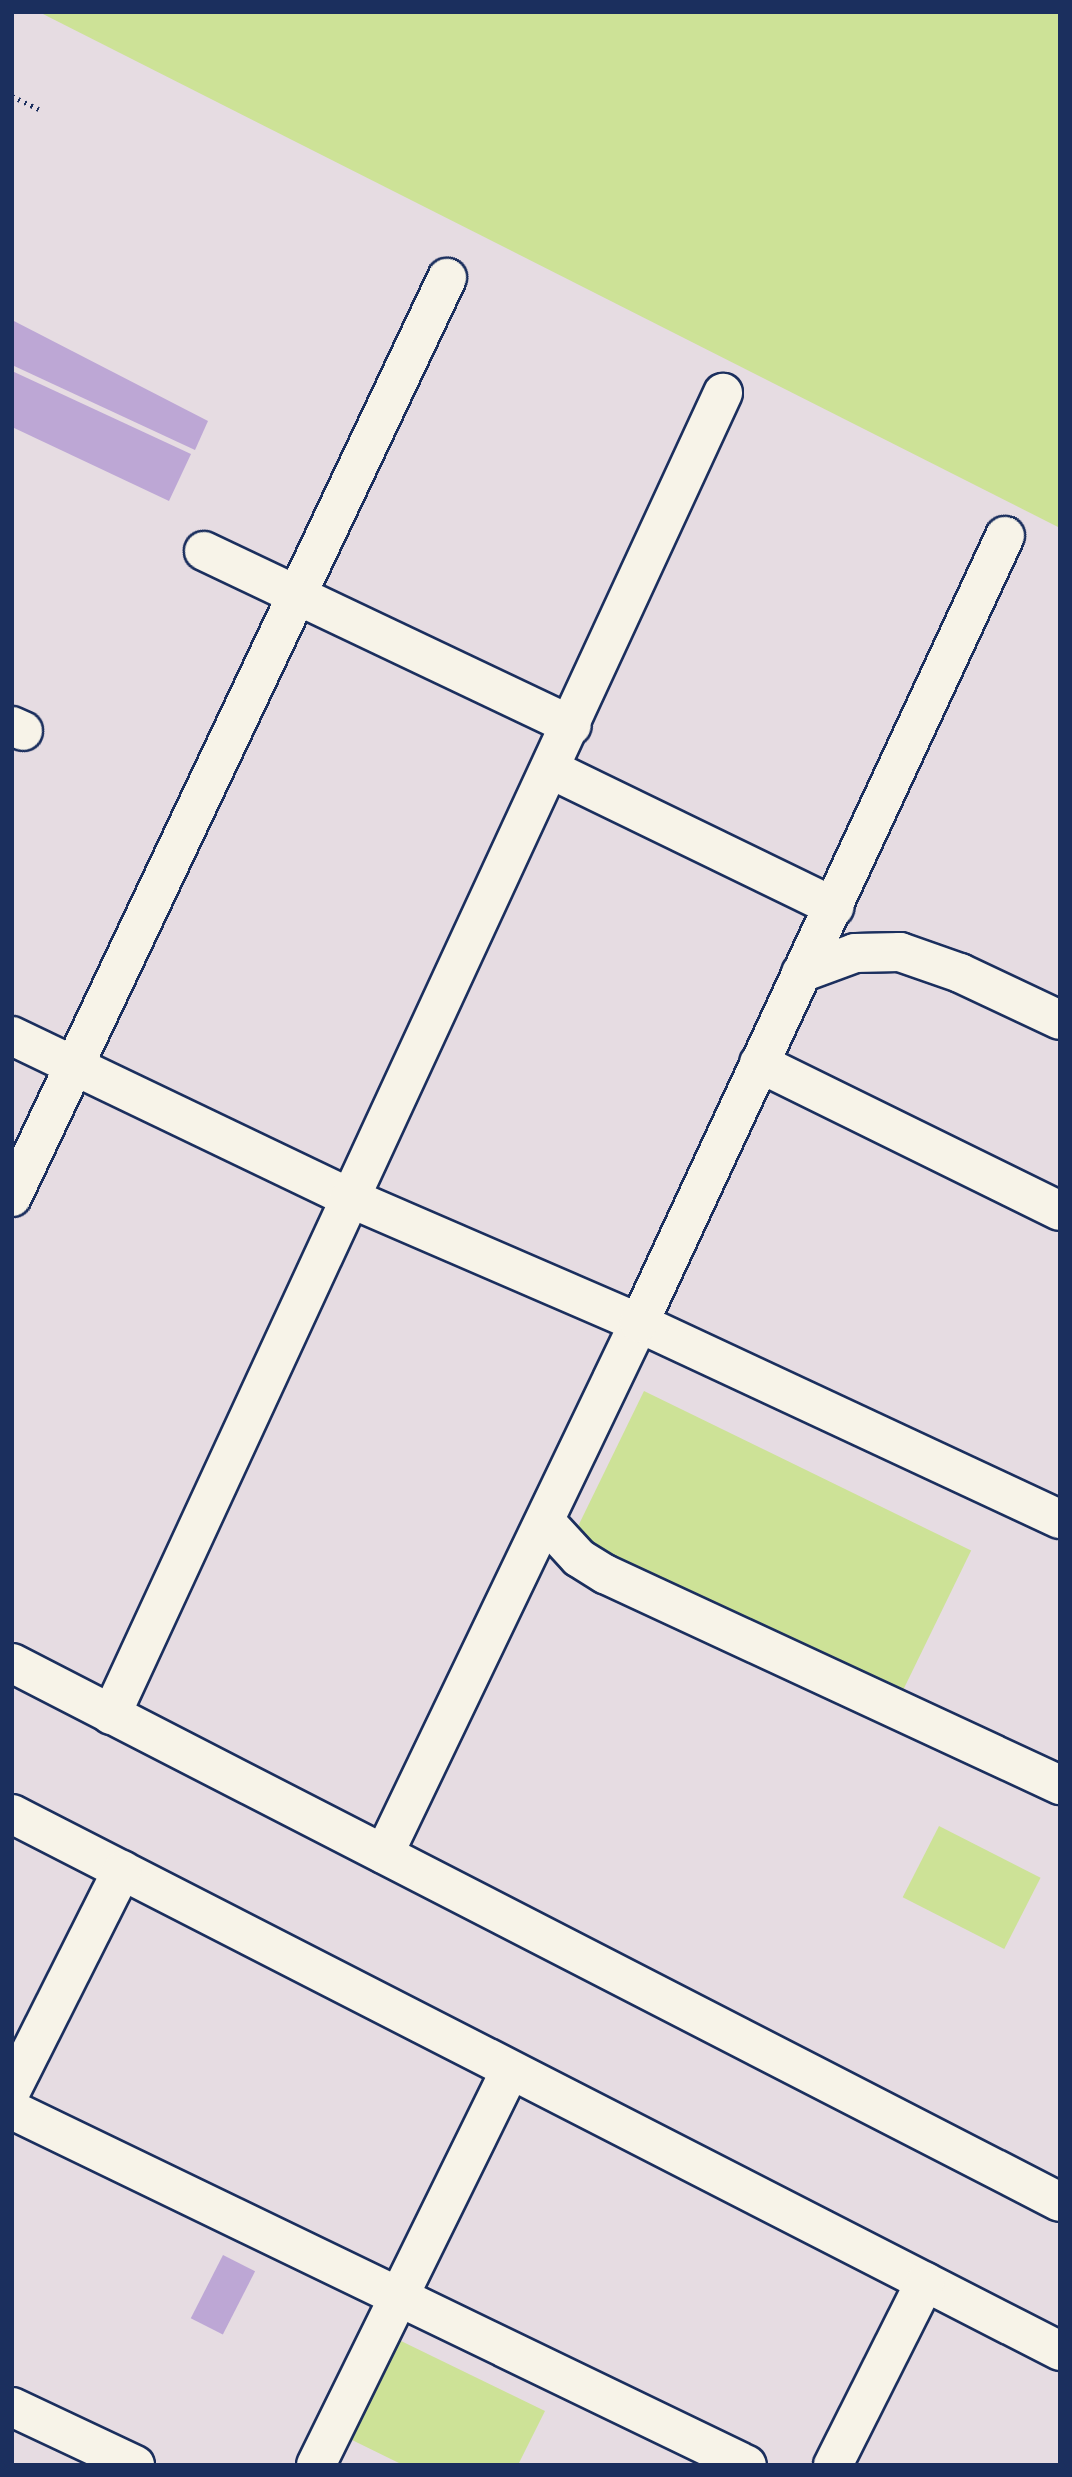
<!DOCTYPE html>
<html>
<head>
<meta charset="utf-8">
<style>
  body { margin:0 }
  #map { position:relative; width:1072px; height:2477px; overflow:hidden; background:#e6dce2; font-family:"Architects Daughter",sans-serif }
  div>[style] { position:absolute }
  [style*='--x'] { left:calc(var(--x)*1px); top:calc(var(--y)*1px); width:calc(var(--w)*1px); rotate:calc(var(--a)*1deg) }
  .green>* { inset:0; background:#cde297; transform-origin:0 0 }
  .building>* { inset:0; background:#bda7d5; transform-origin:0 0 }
  .path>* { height:4.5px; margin-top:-2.25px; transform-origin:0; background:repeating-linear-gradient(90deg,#1b2f5e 0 2px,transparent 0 7px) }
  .roads { filter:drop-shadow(2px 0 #1b2f5e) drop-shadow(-2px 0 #1b2f5e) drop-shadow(0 2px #1b2f5e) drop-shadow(0 -2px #1b2f5e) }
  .minor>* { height:38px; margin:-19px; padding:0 19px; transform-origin:19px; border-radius:19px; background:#f7f3e8 }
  span { translate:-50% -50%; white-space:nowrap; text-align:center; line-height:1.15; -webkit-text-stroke:5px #f7f3e8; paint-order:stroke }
  .frame { position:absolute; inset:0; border:14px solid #1b2f5e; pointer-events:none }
</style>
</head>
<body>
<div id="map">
  <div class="green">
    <div style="clip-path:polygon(39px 12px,1060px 12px,1060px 528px)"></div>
    <div style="left:644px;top:1391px;width:364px;height:166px;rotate:26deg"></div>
    <div style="left:939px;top:1826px;width:114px;height:80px;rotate:27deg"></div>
    <div style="clip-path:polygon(399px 2340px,545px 2411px,518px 2465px,403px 2465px,350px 2439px)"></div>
  </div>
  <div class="building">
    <div style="clip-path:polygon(12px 320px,208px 421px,195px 450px,12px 365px)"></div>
    <div style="clip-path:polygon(12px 371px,191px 454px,169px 501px,12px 427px)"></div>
    <div style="left:223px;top:2255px;width:36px;height:71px;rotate:27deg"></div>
  </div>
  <div class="path">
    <div style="--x:12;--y:96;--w:30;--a:26"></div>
  </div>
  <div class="roads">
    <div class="minor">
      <div style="--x:204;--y:551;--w:407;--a:25.4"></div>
      <div style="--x:12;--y:726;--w:12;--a:24"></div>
      <div style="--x:552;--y:770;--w:314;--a:25.9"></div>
      <div style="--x:801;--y:973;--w:58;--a:-20.3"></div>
      <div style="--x:855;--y:953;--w:45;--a:-1.3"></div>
      <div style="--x:900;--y:952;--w:64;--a:19.3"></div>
      <div style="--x:960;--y:973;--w:110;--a:25.2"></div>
      <div style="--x:12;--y:1036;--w:375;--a:25.6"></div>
      <div style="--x:350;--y:1198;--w:315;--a:23.4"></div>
      <div style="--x:639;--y:1323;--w:464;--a:25"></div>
      <div style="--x:759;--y:1063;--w:335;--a:26.2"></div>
      <div style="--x:12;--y:1197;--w:1017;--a:-64.67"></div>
      <div style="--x:545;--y:1521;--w:50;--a:47.4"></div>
      <div style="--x:579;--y:1558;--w:31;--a:32"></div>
      <div style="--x:605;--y:1574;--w:502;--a:24.88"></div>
      <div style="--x:12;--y:1663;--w:1178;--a:27.22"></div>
      <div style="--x:111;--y:1715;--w:1457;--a:-65.16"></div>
      <div style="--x:12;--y:1814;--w:1178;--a:27.13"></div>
      <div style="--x:384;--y:1854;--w:589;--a:-64.35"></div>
      <div style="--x:639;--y:1323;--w:868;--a:-65.06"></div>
      <div style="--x:12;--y:2089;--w:245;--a:-63.3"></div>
      <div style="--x:12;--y:2110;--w:816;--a:25.78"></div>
      <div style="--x:12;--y:2407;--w:136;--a:25.2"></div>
      <div style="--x:316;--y:2465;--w:440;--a:-63.8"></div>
      <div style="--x:833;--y:2465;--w:205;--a:-63.3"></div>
    </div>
  </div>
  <div class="frame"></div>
</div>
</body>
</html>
